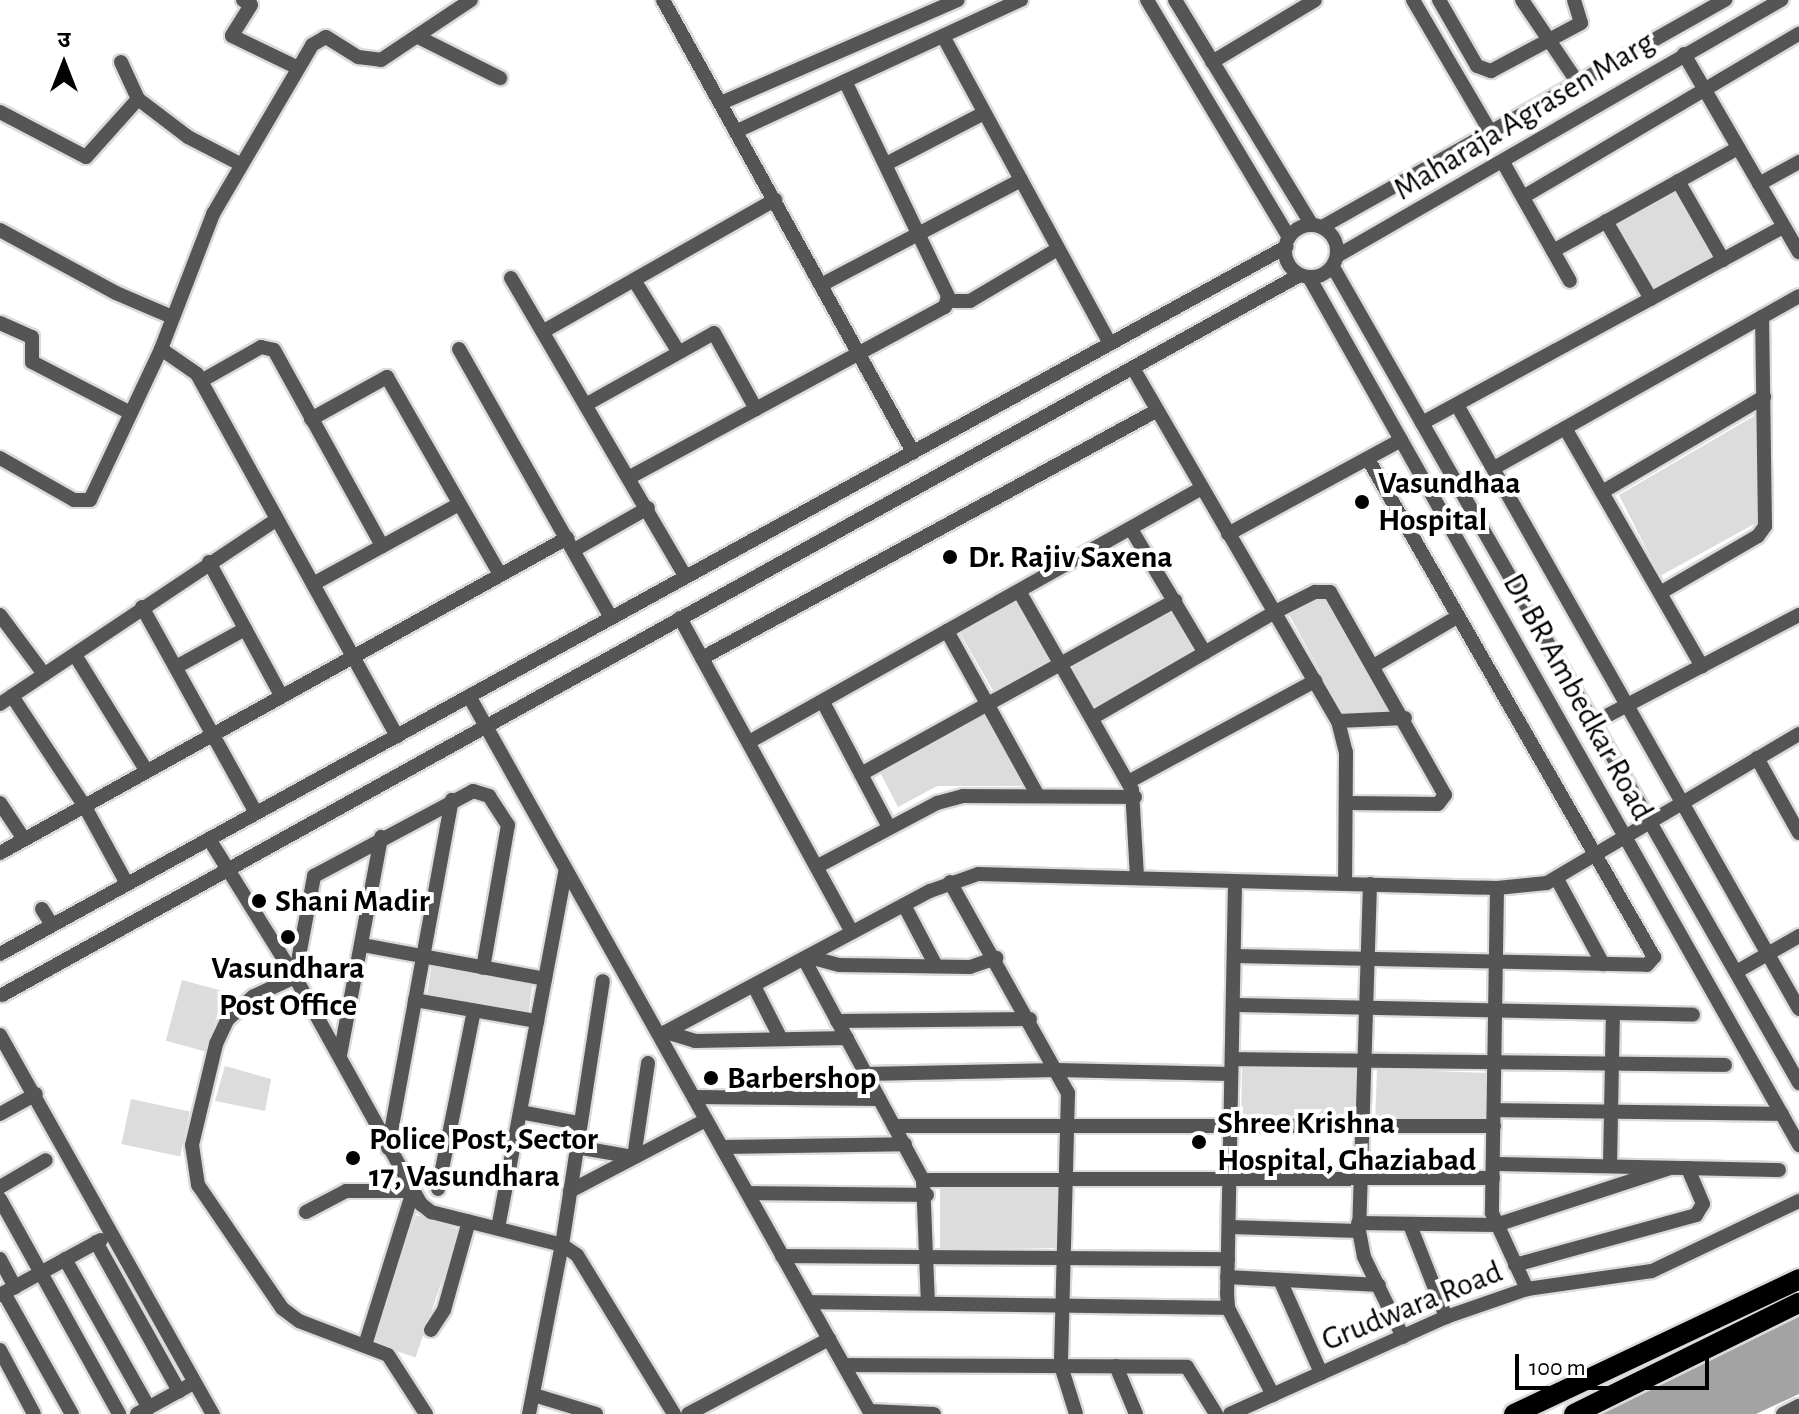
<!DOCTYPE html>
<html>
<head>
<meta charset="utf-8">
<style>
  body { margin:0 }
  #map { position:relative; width:1799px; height:1414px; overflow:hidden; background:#fff; font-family:"Alegreya Sans","Noto Sans Devanagari",sans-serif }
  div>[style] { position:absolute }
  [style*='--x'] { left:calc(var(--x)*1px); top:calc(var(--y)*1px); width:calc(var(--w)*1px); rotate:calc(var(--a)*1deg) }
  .green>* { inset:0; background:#dcdcdc; transform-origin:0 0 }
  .water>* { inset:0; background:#a3a3a3 }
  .roads { filter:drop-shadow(2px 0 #dbdbdb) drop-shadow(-2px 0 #dbdbdb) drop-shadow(0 2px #dbdbdb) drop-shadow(0 -2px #dbdbdb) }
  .minor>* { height:14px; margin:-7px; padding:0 7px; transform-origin:7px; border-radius:7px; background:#555 }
  .minor>.ring { margin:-7px; padding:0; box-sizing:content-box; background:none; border:14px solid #555; border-radius:50% }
  .highway>* { height:20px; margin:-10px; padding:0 10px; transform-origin:10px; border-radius:10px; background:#000 }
  .dots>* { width:22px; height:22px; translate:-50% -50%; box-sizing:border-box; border:4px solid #fff; border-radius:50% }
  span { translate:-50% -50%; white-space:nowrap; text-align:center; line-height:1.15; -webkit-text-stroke:8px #fff; paint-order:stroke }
  .street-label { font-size:32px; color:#000 }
  .poi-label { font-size:32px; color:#000; font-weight:700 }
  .left { translate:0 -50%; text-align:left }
  .north { position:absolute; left:24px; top:24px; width:80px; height:80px; -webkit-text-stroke:6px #fff; paint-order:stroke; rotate:0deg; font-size:22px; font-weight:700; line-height:32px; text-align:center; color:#000 }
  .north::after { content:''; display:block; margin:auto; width:28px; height:36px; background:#000; clip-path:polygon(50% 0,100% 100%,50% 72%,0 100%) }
  .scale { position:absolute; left:1515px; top:1354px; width:194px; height:36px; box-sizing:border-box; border:4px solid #000; border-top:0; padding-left:10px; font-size:24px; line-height:28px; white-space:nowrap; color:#000; -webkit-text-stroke:6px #fff; paint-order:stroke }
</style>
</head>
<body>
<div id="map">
  <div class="green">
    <div style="left:1673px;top:192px;width:74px;height:64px;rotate:59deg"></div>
    <div style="clip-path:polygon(1754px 416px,1758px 522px,1660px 576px,1619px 495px)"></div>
    <div style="clip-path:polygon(1327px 591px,1396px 711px,1342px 711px,1288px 613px)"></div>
    <div style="left:1017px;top:602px;width:66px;height:65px;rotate:60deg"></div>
    <div style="left:1171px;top:609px;width:48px;height:116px;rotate:60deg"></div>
    <div style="clip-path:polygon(987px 715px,1026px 786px,937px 786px,898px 807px,881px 774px)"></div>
    <div style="left:432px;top:963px;width:103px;height:35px;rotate:9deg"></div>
    <div style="left:182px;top:980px;width:43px;height:63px;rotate:15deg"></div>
    <div style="clip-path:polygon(225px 1066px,271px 1079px,265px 1111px,215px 1101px)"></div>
    <div style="left:1242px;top:1068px;width:119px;height:47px;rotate:1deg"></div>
    <div style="left:1377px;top:1069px;width:112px;height:47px;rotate:2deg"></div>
    <div style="left:131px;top:1099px;width:60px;height:46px;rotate:12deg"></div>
    <div style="left:940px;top:1186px;width:123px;height:62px"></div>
    <div style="left:416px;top:1215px;width:46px;height:135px;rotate:19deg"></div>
  </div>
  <div class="water">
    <div style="clip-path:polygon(1799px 1303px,1799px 1394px,1756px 1414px,1562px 1414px)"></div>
  </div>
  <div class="roads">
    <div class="minor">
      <div style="--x:243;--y:0;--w:9;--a:32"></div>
      <div style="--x:251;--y:5;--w:36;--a:122"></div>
      <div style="--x:232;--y:36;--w:71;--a:25.8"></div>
      <div style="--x:663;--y:0;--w:517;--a:61.05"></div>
      <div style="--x:1147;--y:0;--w:276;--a:59.1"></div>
      <div style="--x:1175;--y:0;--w:263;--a:58.7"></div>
      <div style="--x:1413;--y:0;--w:154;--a:59.6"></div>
      <div style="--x:1439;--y:0;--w:76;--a:60.1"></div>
      <div style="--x:1477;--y:66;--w:15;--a:20"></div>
      <div style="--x:1491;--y:71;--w:102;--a:-28.1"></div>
      <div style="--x:1581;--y:23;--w:24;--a:-107"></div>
      <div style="--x:1522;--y:0;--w:100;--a:56"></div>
      <div style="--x:943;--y:36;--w:350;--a:61.5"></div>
      <div style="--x:418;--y:37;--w:92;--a:26.6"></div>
      <div style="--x:1684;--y:54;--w:229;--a:59.9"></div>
      <div style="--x:121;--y:62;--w:41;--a:65.3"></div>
      <div style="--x:138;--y:99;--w:63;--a:37.2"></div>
      <div style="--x:188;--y:137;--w:59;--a:27.4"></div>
      <div style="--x:1212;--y:62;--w:120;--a:-31"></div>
      <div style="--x:721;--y:103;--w:258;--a:-23.5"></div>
      <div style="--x:0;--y:112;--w:97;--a:27.6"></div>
      <div style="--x:86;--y:157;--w:78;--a:-48.1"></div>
      <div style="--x:737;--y:131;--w:313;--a:-24.8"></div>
      <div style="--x:886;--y:164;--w:110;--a:-27.5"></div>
      <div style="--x:1504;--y:164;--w:134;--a:60.6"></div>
      <div style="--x:1678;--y:181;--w:91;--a:60.3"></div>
      <div style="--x:1759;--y:184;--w:46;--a:-28.8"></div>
      <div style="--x:1523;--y:197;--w:321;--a:-30.6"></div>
      <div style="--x:1606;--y:221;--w:90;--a:60"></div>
      <div class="ring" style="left:1285px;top:225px;width:38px;height:38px"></div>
      <div style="--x:1322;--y:227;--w:463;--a:-29.4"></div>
      <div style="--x:0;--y:230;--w:132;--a:28.5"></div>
      <div style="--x:116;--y:293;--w:61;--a:23.2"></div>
      <div style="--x:1553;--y:251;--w:212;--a:-29.1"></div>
      <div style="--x:1337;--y:256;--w:513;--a:-29.97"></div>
      <div style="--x:1333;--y:267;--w:940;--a:60.27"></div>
      <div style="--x:1309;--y:277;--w:997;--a:60.55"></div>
      <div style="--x:511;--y:278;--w:346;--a:59.7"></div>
      <div style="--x:634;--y:280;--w:84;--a:58.2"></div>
      <div style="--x:821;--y:285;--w:226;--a:-27.7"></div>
      <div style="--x:948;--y:301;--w:22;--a:0"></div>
      <div style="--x:970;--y:301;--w:102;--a:-30.6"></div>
      <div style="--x:0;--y:323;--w:35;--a:24"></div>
      <div style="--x:32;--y:337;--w:25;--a:90"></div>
      <div style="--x:32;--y:362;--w:111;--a:27.3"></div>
      <div style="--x:544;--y:331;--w:266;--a:-29.6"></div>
      <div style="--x:161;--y:349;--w:44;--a:34.8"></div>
      <div style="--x:197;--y:374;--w:414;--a:61.1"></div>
      <div style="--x:459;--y:349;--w:309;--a:60.5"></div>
      <div style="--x:1133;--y:368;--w:408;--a:59.9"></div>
      <div style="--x:1338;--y:721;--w:32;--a:76"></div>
      <div style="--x:1346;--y:752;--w:131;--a:90.4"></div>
      <div style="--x:201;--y:381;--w:69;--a:-29.5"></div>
      <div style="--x:261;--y:347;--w:13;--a:13"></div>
      <div style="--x:274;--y:350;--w:224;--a:61.1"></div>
      <div style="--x:587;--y:404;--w:145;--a:-29.2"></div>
      <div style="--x:714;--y:333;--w:87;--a:61.1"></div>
      <div style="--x:1457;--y:405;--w:694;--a:60.48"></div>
      <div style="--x:311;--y:419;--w:87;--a:-28.9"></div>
      <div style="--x:387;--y:377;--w:227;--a:60.2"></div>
      <div style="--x:1422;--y:423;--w:411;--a:-28.5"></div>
      <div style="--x:1565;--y:428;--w:275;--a:60.1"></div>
      <div style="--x:0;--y:458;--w:85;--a:29.6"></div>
      <div style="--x:74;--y:500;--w:16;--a:0"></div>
      <div style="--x:90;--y:500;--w:167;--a:-64.8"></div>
      <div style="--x:161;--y:349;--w:145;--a:-68.9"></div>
      <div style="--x:213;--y:214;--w:196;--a:-59.6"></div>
      <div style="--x:312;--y:45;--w:16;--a:-30"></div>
      <div style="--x:326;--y:37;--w:38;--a:32"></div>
      <div style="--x:358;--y:57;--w:23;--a:7"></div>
      <div style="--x:381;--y:60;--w:108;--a:-33.7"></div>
      <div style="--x:1494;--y:468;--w:350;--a:-29.4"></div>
      <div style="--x:630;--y:477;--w:358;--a:-28.4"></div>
      <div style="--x:945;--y:307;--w:11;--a:-75"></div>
      <div style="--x:948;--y:296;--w:238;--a:-115.6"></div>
      <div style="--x:1602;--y:492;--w:188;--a:-30.4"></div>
      <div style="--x:1131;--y:529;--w:144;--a:59.2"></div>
      <div style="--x:1228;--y:534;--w:197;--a:-28.5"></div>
      <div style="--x:574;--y:550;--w:85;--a:-29.6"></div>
      <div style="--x:209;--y:562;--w:151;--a:61.6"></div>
      <div style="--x:313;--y:584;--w:166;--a:-28.7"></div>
      <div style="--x:1019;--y:591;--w:229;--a:60.4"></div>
      <div style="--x:1132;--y:790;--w:88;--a:86.7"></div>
      <div style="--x:1660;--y:593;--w:113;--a:-30.2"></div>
      <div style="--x:1758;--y:536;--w:12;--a:-55"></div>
      <div style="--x:1765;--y:526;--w:209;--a:-90.8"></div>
      <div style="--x:142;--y:607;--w:235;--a:61"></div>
      <div style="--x:0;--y:615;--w:74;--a:53.3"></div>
      <div style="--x:680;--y:618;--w:358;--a:61.3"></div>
      <div style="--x:947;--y:631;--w:186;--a:61.1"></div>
      <div style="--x:75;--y:655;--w:135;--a:58.3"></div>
      <div style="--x:702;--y:658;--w:517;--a:-28.55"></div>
      <div style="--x:1375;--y:665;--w:95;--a:-30.3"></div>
      <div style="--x:176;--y:667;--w:79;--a:-28.8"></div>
      <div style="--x:12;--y:696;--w:131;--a:56.6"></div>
      <div style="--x:84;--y:805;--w:90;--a:61.4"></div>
      <div style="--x:469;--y:696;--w:823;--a:60.76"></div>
      <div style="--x:823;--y:702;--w:141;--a:62.2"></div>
      <div style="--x:0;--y:704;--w:332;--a:-33.7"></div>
      <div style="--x:1092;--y:718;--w:211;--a:-30.1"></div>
      <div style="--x:1275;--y:612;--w:45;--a:-26.6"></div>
      <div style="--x:1315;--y:592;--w:15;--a:0"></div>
      <div style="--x:1330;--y:592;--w:233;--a:60.5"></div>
      <div style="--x:1445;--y:795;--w:11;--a:128"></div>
      <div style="--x:1438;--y:804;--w:90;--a:-179.4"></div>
      <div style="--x:1338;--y:721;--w:67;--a:-2.6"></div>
      <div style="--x:1593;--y:723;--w:233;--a:-27.7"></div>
      <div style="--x:749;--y:742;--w:517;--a:-29.29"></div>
      <div style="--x:1757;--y:758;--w:86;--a:60.8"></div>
      <div style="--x:861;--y:774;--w:359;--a:-28.9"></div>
      <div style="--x:1128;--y:782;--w:213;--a:-28.4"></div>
      <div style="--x:0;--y:803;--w:43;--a:56.3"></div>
      <div style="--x:209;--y:839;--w:163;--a:58.1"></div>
      <div style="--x:295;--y:977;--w:260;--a:61"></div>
      <div style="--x:421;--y:1204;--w:13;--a:39"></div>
      <div style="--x:431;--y:1212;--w:135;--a:14.1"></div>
      <div style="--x:562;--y:1245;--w:18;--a:34"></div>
      <div style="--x:577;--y:1255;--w:186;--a:58.6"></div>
      <div style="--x:0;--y:853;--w:649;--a:-29.05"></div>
      <div style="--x:818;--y:866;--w:135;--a:-27.9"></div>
      <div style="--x:937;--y:803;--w:27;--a:-15"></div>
      <div style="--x:963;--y:796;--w:172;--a:0.3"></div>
      <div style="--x:1557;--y:879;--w:97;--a:61.6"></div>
      <div style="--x:950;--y:882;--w:242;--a:60.8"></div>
      <div style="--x:1068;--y:1093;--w:273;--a:91.5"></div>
      <div style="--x:1061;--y:1366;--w:50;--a:72.6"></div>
      <div style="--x:1235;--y:883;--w:410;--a:91.1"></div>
      <div style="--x:1227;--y:1293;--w:15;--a:86"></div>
      <div style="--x:1228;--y:1308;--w:98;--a:62.7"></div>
      <div style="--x:1370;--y:884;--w:347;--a:91.8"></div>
      <div style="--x:1359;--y:1231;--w:26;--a:79"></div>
      <div style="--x:1364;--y:1257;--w:89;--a:64"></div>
      <div style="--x:1497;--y:888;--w:325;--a:90.9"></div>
      <div style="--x:1492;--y:1213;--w:84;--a:65.3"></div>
      <div style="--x:904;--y:905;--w:69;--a:62.3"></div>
      <div style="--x:42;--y:909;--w:19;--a:58"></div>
      <div style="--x:362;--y:945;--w:186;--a:10.5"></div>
      <div style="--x:0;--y:954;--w:1468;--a:-28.8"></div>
      <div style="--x:1234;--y:956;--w:413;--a:1.2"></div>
      <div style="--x:1647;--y:965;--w:11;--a:-49"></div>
      <div style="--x:1654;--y:957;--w:574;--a:-119.87"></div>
      <div style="--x:809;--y:957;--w:31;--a:15"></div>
      <div style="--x:839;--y:965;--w:131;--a:0.9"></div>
      <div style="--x:970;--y:967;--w:28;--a:-19"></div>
      <div style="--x:804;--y:959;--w:251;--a:61.7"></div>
      <div style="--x:923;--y:1180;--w:123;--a:87.7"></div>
      <div style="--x:1736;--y:972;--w:73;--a:-29.7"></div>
      <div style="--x:754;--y:986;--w:59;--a:63"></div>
      <div style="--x:2;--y:995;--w:1484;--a:-29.02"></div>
      <div style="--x:415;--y:1000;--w:124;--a:9.8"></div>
      <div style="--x:1233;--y:1005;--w:460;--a:1.2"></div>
      <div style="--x:837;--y:1021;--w:193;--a:-0.6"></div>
      <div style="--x:666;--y:1032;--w:30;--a:17"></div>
      <div style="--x:695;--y:1041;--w:152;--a:-1.1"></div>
      <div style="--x:0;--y:1035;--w:435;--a:60.7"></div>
      <div style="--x:660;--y:1035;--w:306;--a:-28.1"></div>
      <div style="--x:930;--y:891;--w:51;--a:-19.5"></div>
      <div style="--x:978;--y:874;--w:519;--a:1.55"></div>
      <div style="--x:1497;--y:888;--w:50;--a:-5.7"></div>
      <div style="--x:1547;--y:883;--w:293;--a:-30.6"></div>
      <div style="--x:340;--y:1055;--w:222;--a:-79.3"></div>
      <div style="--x:1232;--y:1059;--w:493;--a:0.7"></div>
      <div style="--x:865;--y:1074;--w:192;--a:-1.2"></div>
      <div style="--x:1057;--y:1070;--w:173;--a:1.3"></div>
      <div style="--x:694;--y:1097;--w:185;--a:0.6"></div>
      <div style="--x:1494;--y:1110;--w:288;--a:0.8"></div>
      <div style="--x:520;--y:1112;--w:60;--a:10.6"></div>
      <div style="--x:0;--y:1114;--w:41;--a:-29.1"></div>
      <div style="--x:894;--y:1126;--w:600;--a:0"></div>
      <div style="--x:576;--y:1147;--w:59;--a:9.8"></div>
      <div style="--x:634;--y:1157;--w:95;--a:-81.5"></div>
      <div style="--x:723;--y:1147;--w:182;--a:-0.9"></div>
      <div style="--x:388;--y:1148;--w:354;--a:-79.6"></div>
      <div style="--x:1493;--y:1164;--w:286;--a:1.2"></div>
      <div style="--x:1610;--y:1166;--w:153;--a:-88.9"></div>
      <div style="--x:923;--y:1180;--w:570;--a:-0.2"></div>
      <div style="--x:0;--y:1187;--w:53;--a:-30.4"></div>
      <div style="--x:438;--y:1189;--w:182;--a:-78.6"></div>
      <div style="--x:570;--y:1191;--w:153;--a:-27.6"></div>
      <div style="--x:748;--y:1193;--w:179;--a:0.6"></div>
      <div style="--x:0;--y:1199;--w:246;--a:61"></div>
      <div style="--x:306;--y:1212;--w:45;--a:-27.7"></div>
      <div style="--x:346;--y:1191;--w:67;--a:0"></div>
      <div style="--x:413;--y:1191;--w:161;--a:107.3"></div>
      <div style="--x:1358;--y:1223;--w:138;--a:0.8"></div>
      <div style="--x:1496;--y:1225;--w:183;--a:-18.1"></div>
      <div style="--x:1410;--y:1225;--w:99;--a:68.6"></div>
      <div style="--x:1230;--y:1227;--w:129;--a:1.8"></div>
      <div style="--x:498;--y:1228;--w:365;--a:-79.3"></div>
      <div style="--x:96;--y:1242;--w:171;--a:60.9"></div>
      <div style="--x:782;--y:1256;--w:446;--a:0.4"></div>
      <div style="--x:0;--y:1259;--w:32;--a:62"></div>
      <div style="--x:65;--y:1259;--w:171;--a:60.6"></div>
      <div style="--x:1515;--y:1265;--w:188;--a:-15.4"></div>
      <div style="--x:1696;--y:1215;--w:13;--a:-58"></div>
      <div style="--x:1703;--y:1204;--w:39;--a:-113"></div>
      <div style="--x:1227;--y:1277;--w:152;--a:3"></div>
      <div style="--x:1280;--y:1280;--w:102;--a:66.2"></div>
      <div style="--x:4;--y:1293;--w:139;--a:60.7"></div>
      <div style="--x:0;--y:1295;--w:115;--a:-28.6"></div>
      <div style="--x:809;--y:1302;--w:419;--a:0.8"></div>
      <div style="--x:431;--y:1330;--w:24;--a:-57"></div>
      <div style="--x:444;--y:1310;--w:92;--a:-74.3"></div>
      <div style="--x:0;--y:1350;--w:72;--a:62"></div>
      <div style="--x:844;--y:1365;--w:343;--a:0.3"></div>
      <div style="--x:1187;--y:1367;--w:55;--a:58.3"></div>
      <div style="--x:1116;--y:1366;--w:52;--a:67.4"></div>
      <div style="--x:534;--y:1395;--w:65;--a:17"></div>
      <div style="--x:870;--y:1411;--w:64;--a:2.7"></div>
      <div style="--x:137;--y:1414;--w:58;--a:-28.8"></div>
      <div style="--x:426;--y:1414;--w:70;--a:-122.8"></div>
      <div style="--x:388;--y:1355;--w:95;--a:-159.1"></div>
      <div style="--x:299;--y:1321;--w:21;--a:-143"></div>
      <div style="--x:282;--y:1308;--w:149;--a:-124.3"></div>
      <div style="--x:198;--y:1185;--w:40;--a:-98.5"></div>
      <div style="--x:192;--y:1145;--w:104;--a:-76.6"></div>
      <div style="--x:216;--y:1044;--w:26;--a:-65"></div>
      <div style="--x:227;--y:1020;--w:36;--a:-42"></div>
      <div style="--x:254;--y:996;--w:45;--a:-24.9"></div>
      <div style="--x:295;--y:977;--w:103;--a:-79.3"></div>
      <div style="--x:314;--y:876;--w:180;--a:-28.1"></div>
      <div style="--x:473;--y:791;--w:17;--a:17"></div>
      <div style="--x:489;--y:796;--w:35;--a:57"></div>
      <div style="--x:508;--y:825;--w:145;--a:99.9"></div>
      <div style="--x:529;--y:1414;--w:172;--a:-79"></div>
      <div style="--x:562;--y:1245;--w:267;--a:-81.2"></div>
      <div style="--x:688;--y:1414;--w:160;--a:-28"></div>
      <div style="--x:1230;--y:1414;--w:237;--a:-24.2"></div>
      <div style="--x:1446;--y:1317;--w:86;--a:-19.1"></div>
      <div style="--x:1527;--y:1289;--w:126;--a:-8.2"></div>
      <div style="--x:1652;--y:1271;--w:163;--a:-25.5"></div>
      <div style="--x:1783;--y:1414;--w:18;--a:-27"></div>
    </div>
    <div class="highway">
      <div style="--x:1514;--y:1414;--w:315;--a:-25.3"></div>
      <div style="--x:1574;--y:1414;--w:251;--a:-26.3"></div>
    </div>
  </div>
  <div class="dots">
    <div style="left:1362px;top:502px;background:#000"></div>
    <div style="left:950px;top:557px;background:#000"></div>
    <div style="left:259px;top:901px;background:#000"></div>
    <div style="left:288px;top:937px;background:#000"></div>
    <div style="left:711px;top:1078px;background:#000"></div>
    <div style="left:1199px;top:1142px;background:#000"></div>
    <div style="left:353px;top:1158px;background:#000"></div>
  </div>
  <div class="street-label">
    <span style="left:1524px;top:116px;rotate:-31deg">Maharaja Agrasen Marg</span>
    <span style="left:1578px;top:697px;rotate:61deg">Dr BR Ambedkar Road</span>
    <span style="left:1412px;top:1306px;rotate:-22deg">Grudwara Road</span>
  </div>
  <div class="poi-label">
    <span class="left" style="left:1378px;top:502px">Vasundhaa<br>Hospital</span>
    <span class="left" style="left:968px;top:557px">Dr. Rajiv Saxena</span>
    <span class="left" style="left:275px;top:901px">Shani Madir</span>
    <span style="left:288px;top:987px">Vasundhara<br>Post Office</span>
    <span class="left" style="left:727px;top:1078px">Barbershop</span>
    <span class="left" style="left:1217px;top:1142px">Shree Krishna<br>Hospital, Ghaziabad</span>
    <span class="left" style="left:369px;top:1158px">Police Post, Sector<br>17, Vasundhara</span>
  </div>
  <div class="north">उ</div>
  <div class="scale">100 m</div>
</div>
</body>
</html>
